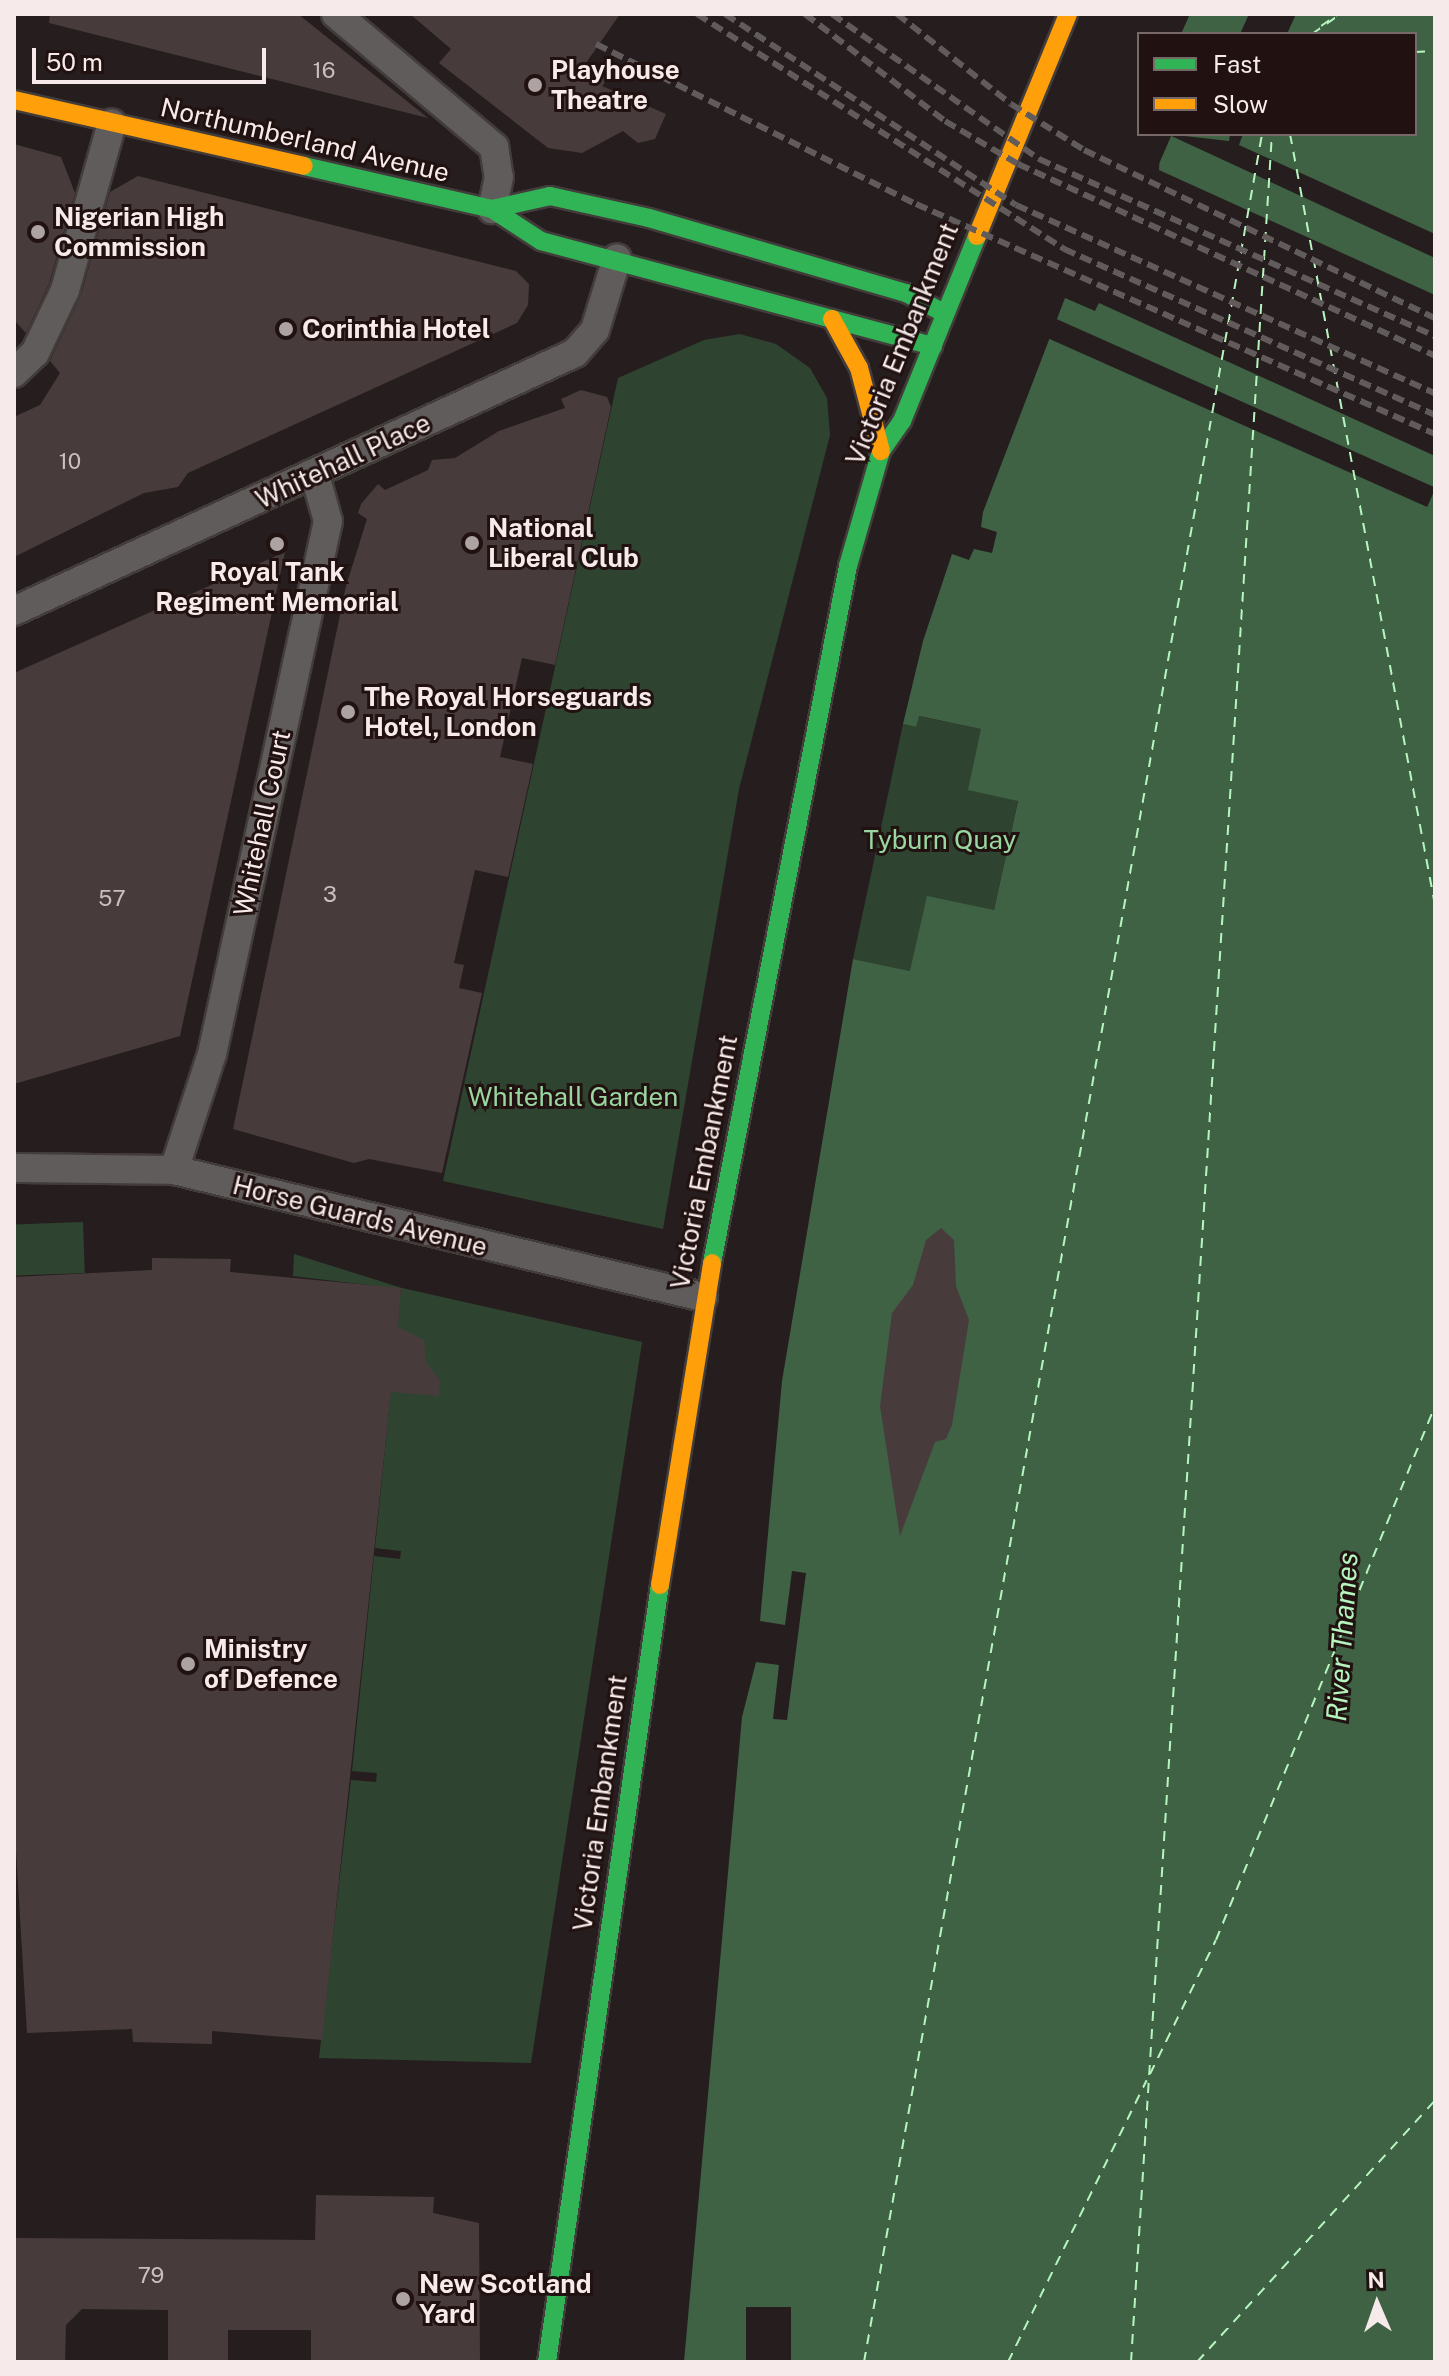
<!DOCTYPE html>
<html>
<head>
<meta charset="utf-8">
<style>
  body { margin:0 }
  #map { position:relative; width:1449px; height:2376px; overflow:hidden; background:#261e1e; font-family:"Public Sans",sans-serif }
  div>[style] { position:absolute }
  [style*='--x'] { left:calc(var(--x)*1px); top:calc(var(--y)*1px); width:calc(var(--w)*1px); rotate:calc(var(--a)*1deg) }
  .green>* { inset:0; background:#2e4430; transform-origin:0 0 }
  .water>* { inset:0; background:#3f6244 }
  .pier>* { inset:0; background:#261e1e; transform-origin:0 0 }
  .ferry>* { height:2px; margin-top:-1px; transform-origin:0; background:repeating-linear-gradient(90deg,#b6f5be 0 10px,transparent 0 18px) }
  .building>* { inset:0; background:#483b3b }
  .roads { filter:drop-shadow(2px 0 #423c3b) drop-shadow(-2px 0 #423c3b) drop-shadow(0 2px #423c3b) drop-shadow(0 -2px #423c3b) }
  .street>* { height:28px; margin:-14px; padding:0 14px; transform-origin:14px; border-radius:14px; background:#605c5c }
  .fast>* { height:18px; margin:-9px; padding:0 9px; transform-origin:9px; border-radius:9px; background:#30b455 }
  .slow>* { height:18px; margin:-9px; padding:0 9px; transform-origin:9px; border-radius:9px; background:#ff9f0a }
  .rail>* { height:6px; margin-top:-3px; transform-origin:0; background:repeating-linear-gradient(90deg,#625b5b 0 12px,transparent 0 18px) }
  .dots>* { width:22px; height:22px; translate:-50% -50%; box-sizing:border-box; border:4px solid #211211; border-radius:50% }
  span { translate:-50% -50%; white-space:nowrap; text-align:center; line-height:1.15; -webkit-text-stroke:6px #211211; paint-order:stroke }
  .number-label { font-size:22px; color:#cabfbe }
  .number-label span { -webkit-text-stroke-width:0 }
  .poi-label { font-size:26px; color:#f6ebea; font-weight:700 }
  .left { translate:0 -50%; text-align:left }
  .street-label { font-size:26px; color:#f6ebea }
  .park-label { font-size:26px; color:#99d7a1 }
  .water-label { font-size:28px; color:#b6f5be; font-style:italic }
  .frame { position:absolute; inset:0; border:16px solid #f6ebea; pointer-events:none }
  .legend { position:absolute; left:1137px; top:32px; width:280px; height:104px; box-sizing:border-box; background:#211211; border:2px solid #766968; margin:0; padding:10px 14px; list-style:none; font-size:24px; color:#f6ebea }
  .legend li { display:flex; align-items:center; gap:16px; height:40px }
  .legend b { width:40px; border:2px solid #766968 }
  .north { position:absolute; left:1337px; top:2264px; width:80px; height:80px; -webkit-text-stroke:6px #211211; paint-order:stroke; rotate:358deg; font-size:22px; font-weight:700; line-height:32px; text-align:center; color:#f6ebea }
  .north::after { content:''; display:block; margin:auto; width:28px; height:36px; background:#f6ebea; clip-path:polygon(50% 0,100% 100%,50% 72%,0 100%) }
  .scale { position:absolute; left:32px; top:48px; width:234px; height:36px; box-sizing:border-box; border:4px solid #f6ebea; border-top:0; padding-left:10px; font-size:24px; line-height:28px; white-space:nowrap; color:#f6ebea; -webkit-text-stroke:6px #211211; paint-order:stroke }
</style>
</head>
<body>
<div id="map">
  <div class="green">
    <div style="clip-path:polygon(740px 334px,776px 344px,810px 368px,827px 398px,830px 435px,739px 789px,663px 1229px,443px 1181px,618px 378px,704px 340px)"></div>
    <div style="clip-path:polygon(918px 716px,981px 729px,1018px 800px,994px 910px,910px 971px,853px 959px,903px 724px,916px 727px)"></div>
    <div style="left:83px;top:1222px;width:51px;height:69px;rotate:88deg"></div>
    <div style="clip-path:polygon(294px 1254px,402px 1288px,642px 1342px,531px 2063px,319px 2058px,351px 1780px,376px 1782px,377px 1773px,352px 1771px,374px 1556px,400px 1559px,401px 1551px,375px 1548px,401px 1289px,293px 1276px)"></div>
  </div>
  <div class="water">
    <div style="clip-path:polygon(1190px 14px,1435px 14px,1435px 2362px,684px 2362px,742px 1717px,756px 1662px,779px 1665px,773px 1719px,787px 1720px,806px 1573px,792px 1571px,785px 1625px,760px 1621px,782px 1381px,853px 959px,910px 971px,927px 896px,994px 910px,1018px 801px,968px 790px,981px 729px,919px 716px,916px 727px,903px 724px,923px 641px,952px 554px,969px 560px,974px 549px,992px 553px,997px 532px,981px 527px,983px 512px,1065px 298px,1095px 311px,1172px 134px,1415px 134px,1415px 34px,1181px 34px)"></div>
  </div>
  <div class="pier">
    <div style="clip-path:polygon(1249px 14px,1296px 14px,1287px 34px,1240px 34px)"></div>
    <div style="clip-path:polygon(1167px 134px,1229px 141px,1230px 134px,1243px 134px,1239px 145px,1435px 234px,1435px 258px)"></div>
    <div style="clip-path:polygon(1160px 151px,1159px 170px,1435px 295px,1435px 456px,1099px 303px,1095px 310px,1062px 295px,1093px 306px)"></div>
    <div style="left:1052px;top:317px;width:420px;height:21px;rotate:24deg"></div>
    <div style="left:746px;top:2307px;width:45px;height:55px"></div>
  </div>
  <div class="ferry">
    <div style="--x:1321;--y:26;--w:21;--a:-35"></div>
    <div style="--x:1312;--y:34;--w:35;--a:-35"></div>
    <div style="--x:1415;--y:52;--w:20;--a:-3"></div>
    <div style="--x:1290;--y:134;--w:785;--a:79.35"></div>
    <div style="--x:1150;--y:2074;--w:149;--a:-63.8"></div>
    <div style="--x:1216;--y:1940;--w:577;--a:-67.7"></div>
    <div style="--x:864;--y:2362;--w:2263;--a:-79.87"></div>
    <div style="--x:1008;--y:2362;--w:314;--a:-63.8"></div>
    <div style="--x:1131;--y:2362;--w:2232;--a:-86.38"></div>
    <div style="--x:1197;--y:2362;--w:354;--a:-47.7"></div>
  </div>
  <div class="building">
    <div style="clip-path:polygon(50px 14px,298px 14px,428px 118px,49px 23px)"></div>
    <div style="clip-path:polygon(410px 14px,620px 14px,586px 63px,607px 80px,602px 86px,666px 114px,655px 139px,638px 143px,623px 131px,582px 153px,548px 148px,439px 63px,451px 49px)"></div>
    <div style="clip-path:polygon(14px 144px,61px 157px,75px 193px,49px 284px,26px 333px,14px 320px)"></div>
    <div style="clip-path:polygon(138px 176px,516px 271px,529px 284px,528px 305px,517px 323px,188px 473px,178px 487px,144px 493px,14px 557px,14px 417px,40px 405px,60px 373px,50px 361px,81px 295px,110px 192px)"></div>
    <div style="clip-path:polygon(581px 390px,607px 397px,611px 407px,555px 665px,522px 658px,500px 757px,533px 764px,508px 877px,475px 870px,454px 963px,464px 965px,459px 988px,482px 993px,442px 1173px,369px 1159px,354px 1163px,233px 1129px,346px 586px,367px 519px,358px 513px,361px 504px,378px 484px,385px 490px,428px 470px,432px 460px,455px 458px,499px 431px,565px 408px,561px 399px)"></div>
    <div style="clip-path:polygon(285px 552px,180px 1036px,14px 1084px,14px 673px)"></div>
    <div style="clip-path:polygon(941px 1228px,954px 1240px,956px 1286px,969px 1320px,952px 1425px,946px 1439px,935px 1442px,900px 1536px,880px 1406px,892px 1313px,913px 1285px,926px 1240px)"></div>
    <div style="clip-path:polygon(152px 1258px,231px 1259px,230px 1272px,401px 1288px,398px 1327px,424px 1340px,426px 1362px,440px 1380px,439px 1396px,391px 1392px,322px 2040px,212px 2031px,212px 2044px,172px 2043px,133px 2042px,132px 2029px,27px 2033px,14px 1818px,14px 1277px,152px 1270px)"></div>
    <div style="clip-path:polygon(316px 2195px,434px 2197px,433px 2213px,479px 2223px,480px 2362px,311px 2362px,311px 2330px,228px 2330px,228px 2362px,168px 2362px,168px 2310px,82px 2309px,66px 2325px,65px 2362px,14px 2362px,14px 2238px,315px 2240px)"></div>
  </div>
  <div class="roads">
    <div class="street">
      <div style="--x:336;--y:14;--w:207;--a:40.1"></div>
      <div style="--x:494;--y:147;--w:30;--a:81"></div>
      <div style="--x:499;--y:177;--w:33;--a:102"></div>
      <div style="--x:14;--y:373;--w:29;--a:-44"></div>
      <div style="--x:35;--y:353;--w:70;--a:-64.5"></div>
      <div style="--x:65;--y:290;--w:173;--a:-74.3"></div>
      <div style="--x:14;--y:611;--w:617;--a:-24.7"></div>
      <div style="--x:575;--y:353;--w:30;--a:-49"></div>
      <div style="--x:595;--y:330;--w:75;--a:-73"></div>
      <div style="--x:14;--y:1168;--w:160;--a:0.7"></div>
      <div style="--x:174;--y:1170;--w:544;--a:13.5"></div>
      <div style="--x:174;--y:1170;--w:122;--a:-71.9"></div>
      <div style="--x:212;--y:1054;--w:545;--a:-77.72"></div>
      <div style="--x:328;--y:521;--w:48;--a:-105.8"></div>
    </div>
    <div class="fast">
      <div style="--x:304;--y:166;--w:193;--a:12.9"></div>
      <div style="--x:492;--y:209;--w:59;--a:33.1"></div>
      <div style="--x:541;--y:241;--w:406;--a:15"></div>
      <div style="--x:492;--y:209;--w:59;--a:-12.6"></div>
      <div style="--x:550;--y:196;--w:101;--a:12.5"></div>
      <div style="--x:649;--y:218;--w:268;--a:16.3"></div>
      <div style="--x:906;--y:293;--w:43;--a:27.8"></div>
      <div style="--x:712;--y:1263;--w:710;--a:-78.96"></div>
      <div style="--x:848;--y:566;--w:120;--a:-74"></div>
      <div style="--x:881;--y:451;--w:37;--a:-55"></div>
      <div style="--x:902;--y:421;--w:200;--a:-67.9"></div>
      <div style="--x:547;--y:2362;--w:785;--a:-81.73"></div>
    </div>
    <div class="slow">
      <div style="--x:14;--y:100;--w:297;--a:12.8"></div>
      <div style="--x:977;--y:236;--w:240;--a:-67.7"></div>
      <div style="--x:832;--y:319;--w:56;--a:61.1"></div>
      <div style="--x:859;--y:368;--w:86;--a:75.2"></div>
      <div style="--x:660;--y:1585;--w:326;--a:-80.8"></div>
    </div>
  </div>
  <div class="rail">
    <div style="--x:697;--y:14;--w:436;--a:32.6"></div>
    <div style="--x:1064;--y:249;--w:406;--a:24.1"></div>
    <div style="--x:725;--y:14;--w:348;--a:33.3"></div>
    <div style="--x:1016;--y:205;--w:459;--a:24.2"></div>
    <div style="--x:805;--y:14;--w:176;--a:37.4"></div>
    <div style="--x:945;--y:121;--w:85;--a:30.5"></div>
    <div style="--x:1018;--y:164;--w:459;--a:24.7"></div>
    <div style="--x:832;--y:14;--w:253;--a:35"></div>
    <div style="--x:1039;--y:159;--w:434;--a:24.1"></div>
    <div style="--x:897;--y:14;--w:145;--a:38.3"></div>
    <div style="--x:1011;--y:104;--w:86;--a:32.2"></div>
    <div style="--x:1084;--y:150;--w:389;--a:25.6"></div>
    <div style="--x:596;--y:44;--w:358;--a:26.6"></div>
    <div style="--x:916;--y:204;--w:568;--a:23.9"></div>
  </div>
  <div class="dots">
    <div style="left:535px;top:85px;background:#ada3a3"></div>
    <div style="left:38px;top:232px;background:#ada3a3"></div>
    <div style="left:286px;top:329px;background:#ada3a3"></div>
    <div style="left:472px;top:543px;background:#ada3a3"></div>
    <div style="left:277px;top:544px;background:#ada3a3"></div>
    <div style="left:348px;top:712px;background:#ada3a3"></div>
    <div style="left:188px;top:1664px;background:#ada3a3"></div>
    <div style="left:403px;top:2299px;background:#ada3a3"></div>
  </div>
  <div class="number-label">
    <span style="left:324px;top:71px">16</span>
    <span style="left:70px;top:462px">10</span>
    <span style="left:330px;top:895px">3</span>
    <span style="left:112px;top:899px">57</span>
    <span style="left:151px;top:2276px">79</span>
  </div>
  <div class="poi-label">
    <span class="left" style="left:551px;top:85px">Playhouse<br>Theatre</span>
    <span class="left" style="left:54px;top:232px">Nigerian High<br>Commission</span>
    <span class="left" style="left:302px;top:329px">Corinthia Hotel</span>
    <span class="left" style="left:488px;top:543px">National<br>Liberal Club</span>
    <span style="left:277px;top:587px">Royal Tank<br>Regiment Memorial</span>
    <span class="left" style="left:364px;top:712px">The Royal Horseguards<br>Hotel, London</span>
    <span class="left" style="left:204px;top:1664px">Ministry<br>of Defence</span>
    <span class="left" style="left:419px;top:2299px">New Scotland<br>Yard</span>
  </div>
  <div class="street-label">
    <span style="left:305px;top:140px;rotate:13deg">Northumberland Avenue</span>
    <span style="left:902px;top:344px;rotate:-68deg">Victoria Embankment</span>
    <span style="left:343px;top:461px;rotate:-25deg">Whitehall Place</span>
    <span style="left:262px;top:823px;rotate:-78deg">Whitehall Court</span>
    <span style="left:704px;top:1162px;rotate:-79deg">Victoria Embankment</span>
    <span style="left:360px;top:1216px;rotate:14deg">Horse Guards Avenue</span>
    <span style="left:600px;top:1803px;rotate:-82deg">Victoria Embankment</span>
  </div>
  <div class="park-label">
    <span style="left:940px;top:840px">Tyburn Quay</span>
    <span style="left:573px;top:1097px">Whitehall Garden</span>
  </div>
  <div class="water-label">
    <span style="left:1342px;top:1637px;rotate:-86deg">River Thames</span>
  </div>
  <div class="frame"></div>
  <ul class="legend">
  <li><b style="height:10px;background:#30b455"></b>Fast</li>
  <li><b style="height:10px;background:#ff9f0a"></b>Slow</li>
  </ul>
  <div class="north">N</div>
  <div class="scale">50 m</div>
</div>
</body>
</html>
